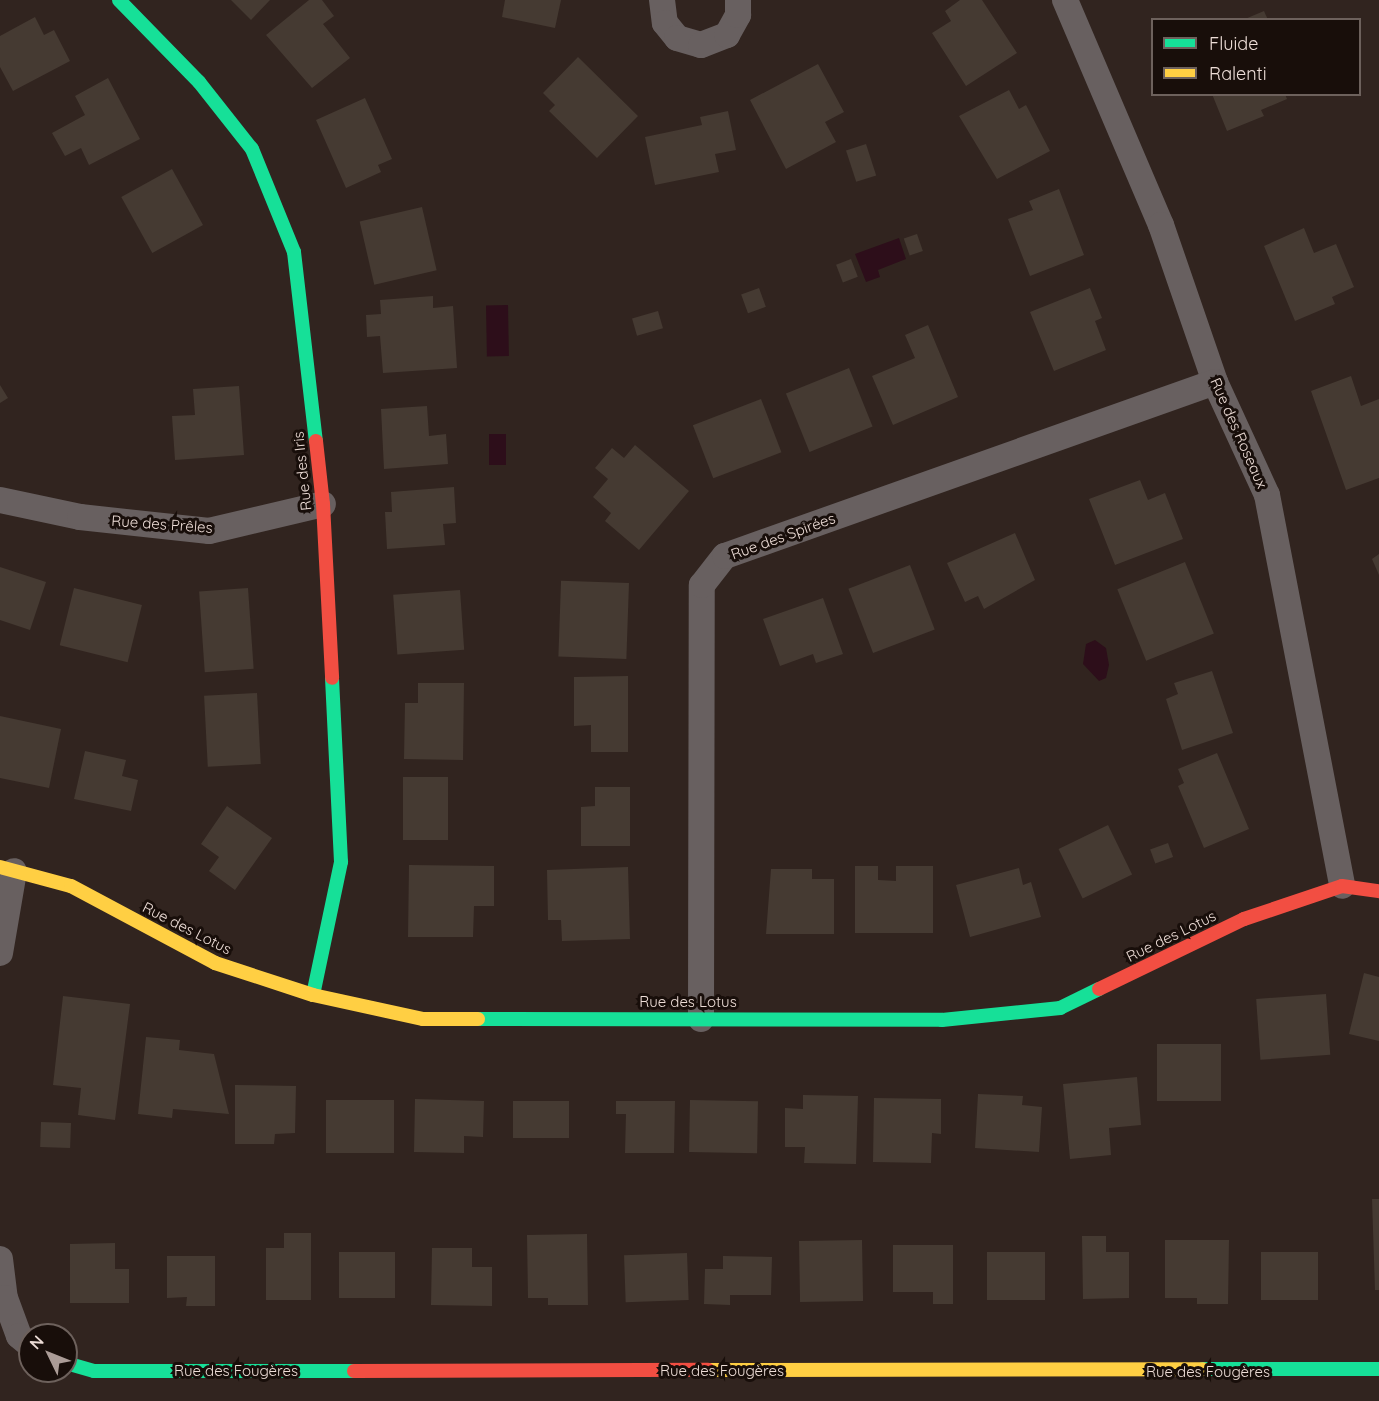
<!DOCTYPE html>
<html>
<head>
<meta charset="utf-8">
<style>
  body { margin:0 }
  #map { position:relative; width:1379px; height:1401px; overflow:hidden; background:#31241f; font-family:Quicksand,sans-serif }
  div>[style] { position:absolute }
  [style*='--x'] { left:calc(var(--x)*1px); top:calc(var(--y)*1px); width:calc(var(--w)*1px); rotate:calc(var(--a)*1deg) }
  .water>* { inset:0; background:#2d0e1a; transform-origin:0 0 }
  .building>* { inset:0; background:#453a32; transform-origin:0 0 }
  .street>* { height:26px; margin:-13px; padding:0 13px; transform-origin:13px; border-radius:13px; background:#686060 }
  .fast>* { height:14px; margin:-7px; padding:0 7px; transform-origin:7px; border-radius:7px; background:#16e098 }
  .slow>* { height:14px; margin:-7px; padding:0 7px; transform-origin:7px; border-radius:7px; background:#ffcf43 }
  .jam>* { height:14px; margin:-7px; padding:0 7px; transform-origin:7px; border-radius:7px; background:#f24e42 }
  span { translate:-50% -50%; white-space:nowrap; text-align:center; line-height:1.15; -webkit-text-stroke:6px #180e0a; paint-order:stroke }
  .street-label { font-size:15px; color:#edddd7 }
  .legend { position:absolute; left:1151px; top:18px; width:210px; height:78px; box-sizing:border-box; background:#180e0a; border:2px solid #6d615c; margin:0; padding:8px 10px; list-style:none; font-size:18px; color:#edddd7 }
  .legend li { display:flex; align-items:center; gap:12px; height:30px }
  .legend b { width:30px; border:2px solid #6d615c }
  .north { position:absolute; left:18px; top:1323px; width:60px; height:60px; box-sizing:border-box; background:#180e0a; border:2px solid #6d615c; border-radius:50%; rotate:313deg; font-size:16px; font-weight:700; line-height:24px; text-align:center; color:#edddd7 }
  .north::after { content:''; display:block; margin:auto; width:21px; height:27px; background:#ab9c97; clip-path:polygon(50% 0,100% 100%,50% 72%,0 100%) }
</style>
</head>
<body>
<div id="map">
  <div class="water">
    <div style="clip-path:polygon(899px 238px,906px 259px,878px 270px,880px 277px,866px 282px,855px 254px)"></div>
    <div style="left:508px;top:305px;width:51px;height:22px;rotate:89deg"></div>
    <div style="left:489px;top:434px;width:17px;height:31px"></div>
    <div style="clip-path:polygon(1095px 640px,1106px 648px,1109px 665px,1106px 678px,1099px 681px,1083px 664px,1086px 644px)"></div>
  </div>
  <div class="building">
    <div style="clip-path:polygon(231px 0,270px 0,251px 20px)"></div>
    <div style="clip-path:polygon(309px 0,322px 0,334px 16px,323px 24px,350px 58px,312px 88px,266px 35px)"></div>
    <div style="clip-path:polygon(505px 0,561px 0,555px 28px,502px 17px)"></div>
    <div style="clip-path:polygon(960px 0,982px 0,1017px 53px,966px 86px,932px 33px,951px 21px,945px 11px)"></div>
    <div style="clip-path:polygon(1264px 11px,1268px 20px,1245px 20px,1245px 19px)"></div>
    <div style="clip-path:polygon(35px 17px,44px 35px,54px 30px,70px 61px,13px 91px,0 67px,0 36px)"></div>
    <div style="clip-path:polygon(578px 57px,638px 116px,597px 158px,549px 111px,555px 105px,543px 93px)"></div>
    <div style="clip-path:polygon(818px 64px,844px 112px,825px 122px,836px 142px,786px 169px,750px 100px)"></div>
    <div style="clip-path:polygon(108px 78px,140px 139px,89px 165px,81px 148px,65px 156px,52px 133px,85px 115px,75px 96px)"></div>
    <div style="clip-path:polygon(1009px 90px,1019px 109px,1026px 105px,1050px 151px,997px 179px,959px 116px)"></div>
    <div style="clip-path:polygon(1212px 94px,1285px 94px,1287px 99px,1261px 110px,1264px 116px,1227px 131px)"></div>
    <div style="clip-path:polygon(365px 98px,392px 159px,378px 165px,381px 172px,346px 188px,316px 120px)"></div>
    <div style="clip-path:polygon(728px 111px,736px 150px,715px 154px,719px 172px,655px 185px,645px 137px,702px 125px,700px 117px)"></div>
    <div style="left:866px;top:144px;width:33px;height:21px;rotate:72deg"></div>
    <div style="left:172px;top:169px;width:64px;height:58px;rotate:61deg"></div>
    <div style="clip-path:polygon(1059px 189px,1084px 255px,1030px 276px,1008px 219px,1033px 210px,1029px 201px)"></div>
    <div style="left:422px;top:207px;width:65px;height:64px;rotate:77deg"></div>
    <div style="clip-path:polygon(1304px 228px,1314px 253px,1336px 244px,1354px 287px,1332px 297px,1335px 304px,1295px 321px,1264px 246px)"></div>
    <div style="left:917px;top:234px;width:18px;height:14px;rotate:71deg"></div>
    <div style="left:851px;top:259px;width:19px;height:16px;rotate:69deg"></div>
    <div style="left:759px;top:288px;width:20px;height:19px;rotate:70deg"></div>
    <div style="clip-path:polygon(1090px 288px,1102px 318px,1095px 321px,1106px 350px,1054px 371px,1030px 312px)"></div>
    <div style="clip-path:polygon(433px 296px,433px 308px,453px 306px,457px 368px,383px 373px,380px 336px,367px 337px,366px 315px,381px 314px,380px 300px)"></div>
    <div style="left:658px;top:311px;width:18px;height:27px;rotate:74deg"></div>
    <div style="clip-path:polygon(928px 325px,958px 397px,893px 425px,872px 376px,915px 358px,905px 335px)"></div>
    <div style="left:849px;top:368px;width:63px;height:68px;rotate:68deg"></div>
    <div style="clip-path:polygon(1351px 376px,1361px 406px,1379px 399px,1379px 478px,1346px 490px,1311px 391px)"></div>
    <div style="clip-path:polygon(0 385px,8px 398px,0 403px)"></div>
    <div style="clip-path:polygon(239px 386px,244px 455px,175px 460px,172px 416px,195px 415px,193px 389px)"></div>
    <div style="left:761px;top:399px;width:57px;height:73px;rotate:69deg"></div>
    <div style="clip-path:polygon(427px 406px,429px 436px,446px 434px,448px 464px,384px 469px,381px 409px)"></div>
    <div style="clip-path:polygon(635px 445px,689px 491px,639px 550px,605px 521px,611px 513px,593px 497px,608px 479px,595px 468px,612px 448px,624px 458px)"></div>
    <div style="clip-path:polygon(1140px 480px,1148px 500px,1165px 493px,1183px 539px,1115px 565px,1089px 499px)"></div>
    <div style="clip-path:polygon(454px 487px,456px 523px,443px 524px,445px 545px,387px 549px,385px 512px,392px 512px,391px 492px)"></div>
    <div style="clip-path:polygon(1015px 533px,1035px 580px,984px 609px,978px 596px,965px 602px,947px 563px)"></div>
    <div style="clip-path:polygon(1379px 554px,1379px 575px,1372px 559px)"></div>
    <div style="left:1185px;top:562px;width:77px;height:73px;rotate:68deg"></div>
    <div style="left:910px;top:565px;width:69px;height:66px;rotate:69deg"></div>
    <div style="clip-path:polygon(0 567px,46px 582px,30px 630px,0 620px)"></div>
    <div style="left:629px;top:583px;width:76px;height:68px;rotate:92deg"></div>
    <div style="left:74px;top:588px;width:70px;height:59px;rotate:14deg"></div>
    <div style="left:248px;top:588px;width:81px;height:49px;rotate:86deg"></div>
    <div style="left:460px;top:590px;width:60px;height:67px;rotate:86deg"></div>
    <div style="clip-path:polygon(823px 598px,843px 654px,816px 663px,813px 654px,780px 666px,763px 619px)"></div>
    <div style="clip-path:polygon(1212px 671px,1233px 733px,1182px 750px,1166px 699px,1178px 694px,1174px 683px)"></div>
    <div style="clip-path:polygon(628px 676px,628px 752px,591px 752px,591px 725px,574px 726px,574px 677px)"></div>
    <div style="clip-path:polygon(418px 683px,464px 683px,463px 760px,404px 759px,405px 703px,418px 703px)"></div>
    <div style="left:257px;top:693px;width:71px;height:53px;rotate:87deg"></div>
    <div style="clip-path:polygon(0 716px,61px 729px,49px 788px,0 778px)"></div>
    <div style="clip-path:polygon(85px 751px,126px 760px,122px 776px,138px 780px,131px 811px,74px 799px)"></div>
    <div style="clip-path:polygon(1217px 753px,1249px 829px,1204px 848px,1178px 786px,1184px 783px,1178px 769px)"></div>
    <div style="left:403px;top:777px;width:45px;height:63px"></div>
    <div style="clip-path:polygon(595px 787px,630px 787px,630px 846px,581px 846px,581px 807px,595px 806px)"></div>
    <div style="clip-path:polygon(227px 806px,272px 838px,235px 890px,209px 871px,219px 857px,201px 844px)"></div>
    <div style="left:1108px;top:825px;width:55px;height:55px;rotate:64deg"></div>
    <div style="left:1168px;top:843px;width:15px;height:19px;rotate:70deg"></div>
    <div style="clip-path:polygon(409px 865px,494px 866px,494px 906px,474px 906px,473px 937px,408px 937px)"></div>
    <div style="clip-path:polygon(855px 866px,878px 866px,878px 880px,896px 881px,896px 866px,933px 866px,933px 933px,855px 933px)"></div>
    <div style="clip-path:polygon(628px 867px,630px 939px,562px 941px,561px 920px,548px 920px,547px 870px)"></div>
    <div style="clip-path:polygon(1019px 868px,1023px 885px,1031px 882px,1041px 917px,970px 937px,956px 885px)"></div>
    <div style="clip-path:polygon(771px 869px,812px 869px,812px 879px,834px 879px,834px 934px,766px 934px)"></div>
    <div style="clip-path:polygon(1364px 973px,1379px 977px,1379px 1041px,1349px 1034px)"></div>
    <div style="left:1326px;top:994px;width:61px;height:70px;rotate:86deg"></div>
    <div style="clip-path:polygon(63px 996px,130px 1004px,115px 1120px,78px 1115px,81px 1088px,53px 1085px)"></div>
    <div style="clip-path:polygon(146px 1037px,180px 1040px,179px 1050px,214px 1054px,229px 1114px,173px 1109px,172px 1118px,138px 1114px)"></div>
    <div style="left:1157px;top:1044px;width:64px;height:57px"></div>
    <div style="clip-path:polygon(1137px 1077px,1141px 1125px,1109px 1128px,1111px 1155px,1070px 1159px,1063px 1084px)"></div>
    <div style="clip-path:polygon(235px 1085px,296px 1086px,295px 1133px,275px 1134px,274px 1144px,235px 1144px)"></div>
    <div style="clip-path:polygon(978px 1094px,1023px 1096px,1022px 1105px,1042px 1107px,1039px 1152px,975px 1148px)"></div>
    <div style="clip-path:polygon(803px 1095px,858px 1096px,856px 1164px,804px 1163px,805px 1147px,785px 1147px,785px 1108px,803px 1109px)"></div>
    <div style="clip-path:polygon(874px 1098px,941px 1099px,941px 1134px,932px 1133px,931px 1163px,873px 1162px)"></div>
    <div style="clip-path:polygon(415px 1099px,484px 1101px,483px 1137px,464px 1136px,464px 1153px,414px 1152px)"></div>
    <div style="left:326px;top:1100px;width:68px;height:53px"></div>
    <div style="left:690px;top:1100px;width:68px;height:52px;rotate:1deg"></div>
    <div style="left:513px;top:1101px;width:56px;height:37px"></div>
    <div style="clip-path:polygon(616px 1101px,675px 1101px,674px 1153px,625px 1153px,626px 1114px,616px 1114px)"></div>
    <div style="left:41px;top:1122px;width:30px;height:25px;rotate:2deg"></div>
    <div style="clip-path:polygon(1372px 1199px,1379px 1199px,1379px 1290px,1375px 1290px)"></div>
    <div style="clip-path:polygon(284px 1233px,311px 1233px,311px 1300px,266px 1300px,266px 1248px,284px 1248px)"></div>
    <div style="clip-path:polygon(587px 1234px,588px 1305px,548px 1305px,548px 1298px,528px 1298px,527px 1235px)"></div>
    <div style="clip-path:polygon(1082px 1236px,1106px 1236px,1106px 1252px,1129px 1252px,1129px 1298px,1083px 1299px)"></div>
    <div style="left:862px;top:1240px;width:61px;height:63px;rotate:89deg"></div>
    <div style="clip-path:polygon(1165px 1240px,1229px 1240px,1228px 1304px,1197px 1304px,1197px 1298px,1165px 1298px)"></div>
    <div style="clip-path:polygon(115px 1243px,115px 1269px,129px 1269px,129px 1303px,70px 1303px,70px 1244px)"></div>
    <div style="clip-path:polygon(893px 1245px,953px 1245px,953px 1304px,933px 1304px,933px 1292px,893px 1292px)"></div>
    <div style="clip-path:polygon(432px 1248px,472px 1248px,472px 1267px,492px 1267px,492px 1306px,431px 1305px)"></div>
    <div style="left:339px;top:1252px;width:56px;height:46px"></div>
    <div style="left:1045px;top:1252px;width:48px;height:58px;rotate:90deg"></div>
    <div style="left:1318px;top:1252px;width:48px;height:57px;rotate:90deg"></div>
    <div style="left:687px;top:1253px;width:47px;height:63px;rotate:88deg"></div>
    <div style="clip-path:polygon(167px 1256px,215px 1256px,215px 1306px,186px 1306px,187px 1297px,167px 1298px)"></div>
    <div style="clip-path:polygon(723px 1256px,772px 1257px,771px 1295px,730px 1295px,730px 1305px,704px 1304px,705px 1269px,723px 1269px)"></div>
  </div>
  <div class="street">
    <div style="--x:662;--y:0;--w:23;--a:83"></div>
    <div style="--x:665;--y:23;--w:19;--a:51"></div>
    <div style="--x:677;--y:38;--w:25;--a:16"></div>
    <div style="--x:701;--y:45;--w:28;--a:-21"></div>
    <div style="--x:727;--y:35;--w:23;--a:-61"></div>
    <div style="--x:738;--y:15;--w:15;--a:-90"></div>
    <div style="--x:1065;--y:0;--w:245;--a:66.9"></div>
    <div style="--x:1161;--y:225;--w:166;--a:71"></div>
    <div style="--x:1215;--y:382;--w:124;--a:65.3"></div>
    <div style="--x:1267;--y:495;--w:398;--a:79.1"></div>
    <div style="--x:0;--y:500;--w:82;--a:12"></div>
    <div style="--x:80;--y:517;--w:130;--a:6.2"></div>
    <div style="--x:209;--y:531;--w:117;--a:-13.3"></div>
    <div style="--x:0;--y:953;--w:83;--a:-80.3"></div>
    <div style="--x:701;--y:1019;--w:434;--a:-89.9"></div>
    <div style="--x:702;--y:585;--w:37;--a:-52"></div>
    <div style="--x:725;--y:556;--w:520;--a:-19.55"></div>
    <div style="--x:0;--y:1259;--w:39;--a:83"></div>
    <div style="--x:5;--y:1298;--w:40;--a:69.8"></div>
    <div style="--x:19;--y:1336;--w:14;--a:39"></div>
  </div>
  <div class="fast">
    <div style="--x:119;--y:0;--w:115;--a:45.7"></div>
    <div style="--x:199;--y:82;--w:85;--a:51.7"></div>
    <div style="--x:252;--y:149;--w:111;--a:67.8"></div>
    <div style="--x:294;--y:252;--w:190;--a:83.4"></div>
    <div style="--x:313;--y:995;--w:136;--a:-78.1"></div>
    <div style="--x:341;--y:862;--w:184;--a:-92.8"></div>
    <div style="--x:478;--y:1019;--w:464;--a:0.1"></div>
    <div style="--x:942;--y:1020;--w:119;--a:-5.8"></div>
    <div style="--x:1060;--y:1008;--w:43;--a:-26"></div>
    <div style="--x:66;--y:1363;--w:29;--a:16"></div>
    <div style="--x:94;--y:1371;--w:260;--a:0"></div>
    <div style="--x:1203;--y:1369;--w:176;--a:0"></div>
  </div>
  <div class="slow">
    <div style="--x:0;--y:867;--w:73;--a:15"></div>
    <div style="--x:71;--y:886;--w:163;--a:28.1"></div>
    <div style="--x:215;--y:963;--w:103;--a:18.1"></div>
    <div style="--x:313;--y:995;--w:113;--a:12.3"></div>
    <div style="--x:423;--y:1019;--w:55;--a:0"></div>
    <div style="--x:708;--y:1370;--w:495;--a:-0.1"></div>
  </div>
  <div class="jam">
    <div style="--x:316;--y:441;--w:63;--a:83.7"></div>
    <div style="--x:323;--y:504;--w:174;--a:87"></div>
    <div style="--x:1099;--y:989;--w:161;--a:-25.8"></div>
    <div style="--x:1244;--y:919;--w:103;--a:-18.6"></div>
    <div style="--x:1342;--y:886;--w:37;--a:8"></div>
    <div style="--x:354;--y:1371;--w:354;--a:-0.2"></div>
  </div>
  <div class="street-label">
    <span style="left:1239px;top:433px;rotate:66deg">Rue des Roseaux</span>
    <span style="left:302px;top:471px;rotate:-96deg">Rue des Iris</span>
    <span style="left:162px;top:524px;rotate:4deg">Rue des Prêles</span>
    <span style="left:783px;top:536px;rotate:-20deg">Rue des Spirées</span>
    <span style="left:187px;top:928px;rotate:27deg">Rue des Lotus</span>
    <span style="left:1171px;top:936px;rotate:-26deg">Rue des Lotus</span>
    <span style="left:688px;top:1002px">Rue des Lotus</span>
    <span style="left:236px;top:1371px">Rue des Fougères</span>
    <span style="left:722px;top:1371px">Rue des Fougères</span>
    <span style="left:1208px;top:1372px">Rue des Fougères</span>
  </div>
  <ul class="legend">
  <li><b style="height:8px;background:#16e098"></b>Fluide</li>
  <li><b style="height:8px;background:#ffcf43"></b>Ralenti</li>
  </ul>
  <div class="north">N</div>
</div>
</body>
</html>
